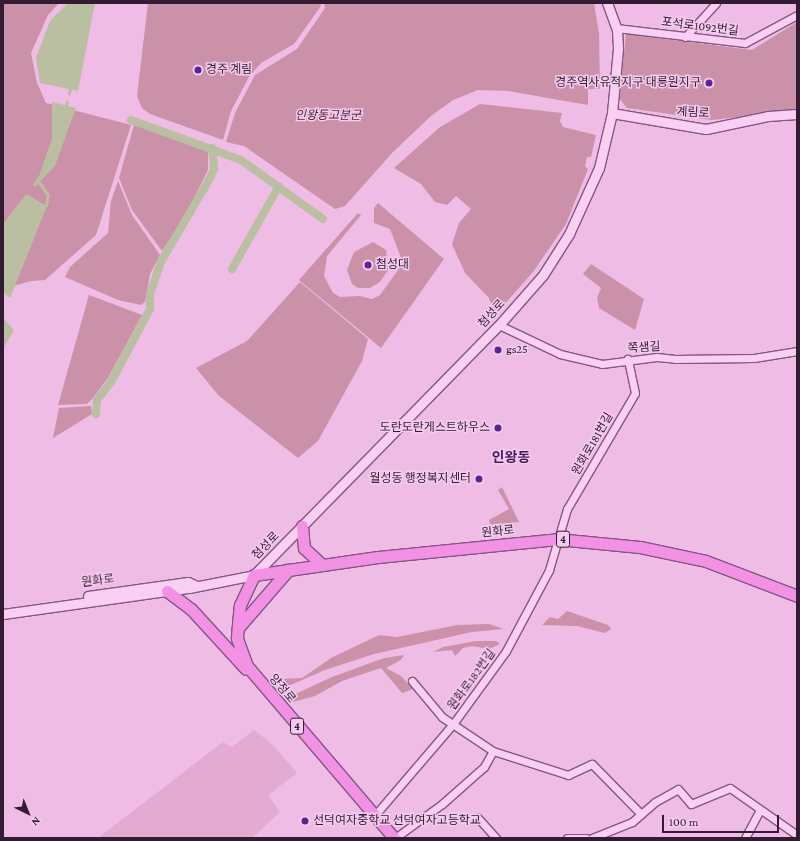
<!DOCTYPE html>
<html>
<head>
<meta charset="utf-8">
<style>
  body { margin:0 }
  #map { position:relative; width:800px; height:841px; overflow:hidden; background:#eebce5; font-family:"Crimson Pro","Noto Sans KR",serif }
  div>[style] { position:absolute }
  [style*='--x'] { left:calc(var(--x)*1px); top:calc(var(--y)*1px); width:calc(var(--w)*1px); rotate:calc(var(--a)*1deg) }
  .farmland>* { inset:0; background:#e3aad2 }
  .green>* { inset:0; background:#cb91a9 }
  .water>* { inset:0; background:#b9bfa0 }
  .stream>* { height:2.5px; margin:-1.25px; padding:0 1.25px; transform-origin:1.25px; border-radius:1.25px; background:#b9bfa0 }
  .canal>* { height:8px; margin:-4px; padding:0 4px; transform-origin:4px; border-radius:4px; background:#b9bfa0 }
  .roads { filter:drop-shadow(1px 0 #855685) drop-shadow(-1px 0 #855685) drop-shadow(0 1px #855685) drop-shadow(0 -1px #855685) }
  .street>* { height:7px; margin:-3.5px; padding:0 3.5px; transform-origin:3.5px; border-radius:3.5px; background:#f9cff2 }
  .secondary>* { height:9px; margin:-4.5px; padding:0 4.5px; transform-origin:4.5px; border-radius:4.5px; background:#f9cff2 }
  .primary>* { height:11px; margin:-5.5px; padding:0 5.5px; transform-origin:5.5px; border-radius:5.5px; background:#f392e4 }
  .dots>* { width:11px; height:11px; translate:-50% -50%; box-sizing:border-box; border:2px solid #f5ccee; border-radius:50% }
  span { translate:-50% -50%; white-space:nowrap; text-align:center; line-height:1.15; -webkit-text-stroke:3px #f5ccee; paint-order:stroke }
  .shield-label span { padding:1px 3px; background:#f5ccee; border:1px solid; border-radius:3px; -webkit-text-stroke-width:0 }
  .shield-label { font-size:11px; color:#331b34; font-weight:700 }
  .street-label { font-size:12px; color:#331b34 }
  .poi-label { font-size:12px; color:#331b34 }
  .left { translate:0 -50%; text-align:left }
  .right { translate:-100% -50%; text-align:right }
  .park-label { font-size:12px; color:#51212f; font-style:italic }
  .quarter-label { font-size:14px; color:#4a1a61; font-weight:700 }
  .frame { position:absolute; inset:0; border:4px solid #331b34; pointer-events:none }
  .north { position:absolute; left:8px; top:793px; width:40px; height:40px; -webkit-text-stroke:3px #f5ccee; paint-order:stroke; rotate:137deg; font-size:11px; font-weight:700; line-height:16px; text-align:center; color:#331b34 }
  .north::after { content:''; display:block; margin:auto; width:14px; height:18px; background:#331b34; clip-path:polygon(50% 0,100% 100%,50% 72%,0 100%) }
  .scale { position:absolute; left:662px; top:815px; width:117px; height:18px; box-sizing:border-box; border:2px solid #331b34; border-top:0; padding-left:5px; font-size:12px; line-height:14px; white-space:nowrap; color:#331b34; -webkit-text-stroke:3px #f5ccee; paint-order:stroke }
</style>
</head>
<body>
<div id="map">
  <div class="farmland">
    <div style="clip-path:polygon(254px 730px,273px 745px,297px 773px,268px 795px,280px 812px,252px 838px,98px 838px,223px 742px,232px 747px)"></div>
  </div>
  <div class="green">
    <div style="clip-path:polygon(3px 3px,59px 3px,48px 15px,31px 53px,37px 83px,46px 103px,131px 125px,96px 235px,45px 280px,31px 281px,3px 289px)"></div>
    <div style="clip-path:polygon(148px 3px,320px 3px,321px 6px,294px 44px,261px 63px,249px 77px,231px 111px,223px 140px,150px 114px,142px 108px,137px 96px)"></div>
    <div style="clip-path:polygon(324px 3px,594px 3px,599px 33px,600px 89px,588px 89px,588px 105px,508px 91px,478px 90px,453px 100px,431px 116px,392px 153px,345px 206px,335px 209px,244px 146px,226px 142px,235px 113px,255px 75px,297px 49px,325px 8px)"></div>
    <div style="clip-path:polygon(797px 22px,797px 110px,712px 120px,627px 108px,619px 98px,626px 34px,752px 50px)"></div>
    <div style="clip-path:polygon(480px 104px,562px 113px,560px 121px,563px 127px,596px 135px,591px 157px,587px 157px,585px 166px,588px 169px,566px 224px,533px 272px,495px 315px,489px 298px,465px 273px,452px 244px,459px 223px,471px 209px,456px 196px,447px 205px,435px 202px,421px 184px,394px 168px,440px 127px)"></div>
    <div style="clip-path:polygon(134px 125px,208px 149px,208px 170px,183px 220px,162px 251px,132px 210px,119px 178px)"></div>
    <div style="clip-path:polygon(118px 181px,132px 215px,160px 255px,150px 274px,145px 302px,141px 305px,118px 300px,65px 277px,70px 267px,108px 233px,111px 201px)"></div>
    <div style="clip-path:polygon(378px 203px,444px 259px,381px 348px,299px 280px,358px 213px,361px 215px,327px 256px,324px 276px,333px 293px,340px 297px,360px 296px,372px 299px,380px 295px,403px 263px,390px 229px,374px 223px,374px 208px)"></div>
    <div style="clip-path:polygon(373px 242px,386px 250px,388px 270px,380px 282px,370px 288px,358px 288px,352px 284px,347px 270px,354px 252px)"></div>
    <div style="clip-path:polygon(591px 264px,644px 299px,635px 330px,599px 308px,597px 298px,601px 288px,583px 274px)"></div>
    <div style="clip-path:polygon(300px 282px,368px 339px,362px 361px,318px 441px,298px 458px,219px 396px,196px 368px,247px 341px)"></div>
    <div style="clip-path:polygon(89px 295px,142px 315px,108px 378px,92px 399px,87px 404px,58px 405px)"></div>
    <div style="clip-path:polygon(91px 406px,92px 414px,53px 438px,59px 408px)"></div>
    <div style="clip-path:polygon(502px 487px,519px 522px,490px 525px,489px 520px,509px 509px,498px 490px)"></div>
    <div style="clip-path:polygon(567px 611px,608px 625px,611px 629px,605px 633px,577px 626px,542px 625px,550px 617px,558px 619px)"></div>
    <div style="clip-path:polygon(489px 624px,504px 629px,472px 632px,374px 654px,325px 670px,284px 688px,282px 679px,302px 678px,331px 658px,379px 635px,397px 637px,457px 625px)"></div>
    <div style="clip-path:polygon(476px 641px,496px 641px,500px 644px,489px 649px,472px 646px,463px 648px,455px 656px,452px 650px,433px 652px,443px 647px)"></div>
    <div style="clip-path:polygon(404px 655px,401px 660px,386px 668px,401px 676px,413px 689px,402px 693px,381px 668px,342px 681px,315px 696px,293px 702px,289px 697px,332px 677px,384px 658px)"></div>
  </div>
  <div class="water">
    <div style="clip-path:polygon(68px 3px,95px 3px,78px 91px,40px 83px,36px 58px,50px 21px)"></div>
    <div style="clip-path:polygon(52px 102px,76px 108px,55px 166px,35px 187px,33px 185px,39px 176px,52px 139px)"></div>
    <div style="clip-path:polygon(26px 194px,47px 206px,10px 298px,3px 292px,3px 224px)"></div>
    <div style="clip-path:polygon(3px 318px,14px 330px,3px 349px)"></div>
  </div>
  <div class="stream">
    <div style="--x:69;--y:94;--w:5;--a:-79"></div>
    <div style="--x:66;--y:106;--w:4;--a:-76"></div>
    <div style="--x:40;--y:183;--w:14;--a:56"></div>
    <div style="--x:48;--y:195;--w:10;--a:96"></div>
  </div>
  <div class="canal">
    <div style="--x:131;--y:120;--w:117;--a:20"></div>
    <div style="--x:241;--y:160;--w:101;--a:35.7"></div>
    <div style="--x:232;--y:269;--w:95;--a:-60.5"></div>
    <div style="--x:96;--y:414;--w:14;--a:-86"></div>
    <div style="--x:97;--y:400;--w:23;--a:-52"></div>
    <div style="--x:111;--y:382;--w:83;--a:-61.9"></div>
    <div style="--x:150;--y:309;--w:15;--a:-90"></div>
    <div style="--x:150;--y:294;--w:34;--a:-71"></div>
    <div style="--x:161;--y:262;--w:97;--a:-59.7"></div>
    <div style="--x:210;--y:178;--w:10;--a:-66"></div>
    <div style="--x:214;--y:169;--w:21;--a:-95"></div>
  </div>
  <div class="roads">
    <div class="street">
      <div style="--x:616;--y:28;--w:130;--a:6.6"></div>
      <div style="--x:745;--y:43;--w:59;--a:-28.3"></div>
      <div style="--x:685;--y:37;--w:46;--a:-47.6"></div>
      <div style="--x:499;--y:325;--w:68;--a:25.4"></div>
      <div style="--x:560;--y:354;--w:43;--a:13.4"></div>
      <div style="--x:602;--y:364;--w:55;--a:-7.3"></div>
      <div style="--x:657;--y:357;--w:18;--a:6"></div>
      <div style="--x:675;--y:359;--w:79;--a:-0.7"></div>
      <div style="--x:754;--y:358;--w:44;--a:-9.2"></div>
      <div style="--x:412;--y:681;--w:47;--a:50.2"></div>
      <div style="--x:442;--y:717;--w:61;--a:33.7"></div>
      <div style="--x:375;--y:815;--w:120;--a:-49.4"></div>
      <div style="--x:453;--y:724;--w:90;--a:-54"></div>
      <div style="--x:506;--y:651;--w:92;--a:-62"></div>
      <div style="--x:549;--y:570;--w:64;--a:-73.6"></div>
      <div style="--x:567;--y:509;--w:134;--a:-59.6"></div>
      <div style="--x:635;--y:393;--w:35;--a:-102"></div>
      <div style="--x:478;--y:818;--w:27;--a:48"></div>
      <div style="--x:395;--y:838;--w:58;--a:-35.9"></div>
      <div style="--x:442;--y:804;--w:56;--a:-41.4"></div>
      <div style="--x:484;--y:767;--w:18;--a:-61"></div>
      <div style="--x:493;--y:751;--w:79;--a:17.7"></div>
      <div style="--x:568;--y:775;--w:26;--a:-25"></div>
      <div style="--x:592;--y:764;--w:70;--a:45.6"></div>
      <div style="--x:567;--y:838;--w:19;--a:0"></div>
      <div style="--x:592;--y:838;--w:43;--a:-21.8"></div>
      <div style="--x:632;--y:822;--w:30;--a:-41"></div>
      <div style="--x:655;--y:802;--w:26;--a:-29"></div>
      <div style="--x:678;--y:789;--w:20;--a:49"></div>
      <div style="--x:691;--y:804;--w:42;--a:-22.3"></div>
      <div style="--x:730;--y:788;--w:82;--a:35"></div>
      <div style="--x:745;--y:838;--w:32;--a:-62"></div>
    </div>
    <div class="secondary">
      <div style="--x:612;--y:113;--w:95;--a:9.7"></div>
      <div style="--x:706;--y:129;--w:63;--a:-11.8"></div>
      <div style="--x:768;--y:116;--w:29;--a:-4"></div>
      <div style="--x:88;--y:596;--w:101;--a:-8"></div>
      <div style="--x:188;--y:582;--w:10;--a:24"></div>
      <div style="--x:3;--y:614;--w:188;--a:-8"></div>
      <div style="--x:189;--y:588;--w:66;--a:-11.3"></div>
      <div style="--x:254;--y:575;--w:350;--a:-45.6"></div>
      <div style="--x:499;--y:325;--w:67;--a:-48.7"></div>
      <div style="--x:543;--y:275;--w:49;--a:-57.6"></div>
      <div style="--x:569;--y:234;--w:72;--a:-65.6"></div>
      <div style="--x:599;--y:168;--w:57;--a:-76.7"></div>
      <div style="--x:612;--y:113;--w:65;--a:-84.7"></div>
      <div style="--x:618;--y:48;--w:18;--a:-93"></div>
      <div style="--x:617;--y:30;--w:29;--a:-110"></div>
    </div>
    <div class="primary">
      <div style="--x:302;--y:526;--w:22;--a:85"></div>
      <div style="--x:304;--y:548;--w:25;--a:43"></div>
      <div style="--x:167;--y:591;--w:30;--a:37"></div>
      <div style="--x:191;--y:609;--w:81;--a:47.5"></div>
      <div style="--x:238;--y:628;--w:77;--a:-49.2"></div>
      <div style="--x:394;--y:838;--w:226;--a:-130.5"></div>
      <div style="--x:247;--y:666;--w:30;--a:-110"></div>
      <div style="--x:237;--y:638;--w:15;--a:-86"></div>
      <div style="--x:238;--y:623;--w:18;--a:-84"></div>
      <div style="--x:240;--y:605;--w:33;--a:-65"></div>
      <div style="--x:254;--y:575;--w:125;--a:-8.3"></div>
      <div style="--x:378;--y:557;--w:180;--a:-5.7"></div>
      <div style="--x:557;--y:539;--w:83;--a:5.5"></div>
      <div style="--x:640;--y:547;--w:67;--a:12"></div>
      <div style="--x:706;--y:561;--w:97;--a:21"></div>
    </div>
  </div>
  <div class="dots">
    <div style="left:198px;top:70px;background:#582594"></div>
    <div style="left:709px;top:83px;background:#582594"></div>
    <div style="left:368px;top:265px;background:#582594"></div>
    <div style="left:498px;top:350px;background:#582594"></div>
    <div style="left:498px;top:428px;background:#582594"></div>
    <div style="left:479px;top:479px;background:#582594"></div>
    <div style="left:305px;top:821px;background:#582594"></div>
  </div>
  <div class="shield-label">
    <span style="left:563px;top:539px">4</span>
    <span style="left:297px;top:726px">4</span>
  </div>
  <div class="street-label">
    <span style="left:700px;top:27px;rotate:7deg">포석로1092번길</span>
    <span style="left:693px;top:113px;rotate:3deg">계림로</span>
    <span style="left:492px;top:314px;rotate:-48deg">첨성로</span>
    <span style="left:644px;top:348px;rotate:-4deg">쪽샘길</span>
    <span style="left:593px;top:444px;rotate:-60deg">원화로181번길</span>
    <span style="left:498px;top:532px;rotate:-6deg">원화로</span>
    <span style="left:266px;top:546px;rotate:-46deg">첨성로</span>
    <span style="left:98px;top:581px;rotate:-8deg">원화로</span>
    <span style="left:472px;top:680px;rotate:-54deg">원화로182번길</span>
    <span style="left:282px;top:689px;rotate:49deg">양정로</span>
  </div>
  <div class="poi-label">
    <span class="left" style="left:206px;top:70px">경주 계림</span>
    <span class="right" style="left:701px;top:83px">경주역사유적지구 대릉원지구</span>
    <span class="left" style="left:376px;top:265px">첨성대</span>
    <span class="left" style="left:506px;top:350px">gs25</span>
    <span class="right" style="left:490px;top:428px">도란도란게스트하우스</span>
    <span class="right" style="left:471px;top:479px">월성동 행정복지센터</span>
    <span class="left" style="left:313px;top:821px">선덕여자중학교 선덕여자고등학교</span>
  </div>
  <div class="park-label">
    <span style="left:328px;top:116px">인왕동고분군</span>
  </div>
  <div class="quarter-label">
    <span style="left:511px;top:457px">인왕동</span>
  </div>
  <div class="frame"></div>
  <div class="north">N</div>
  <div class="scale">100 m</div>
</div>
</body>
</html>
